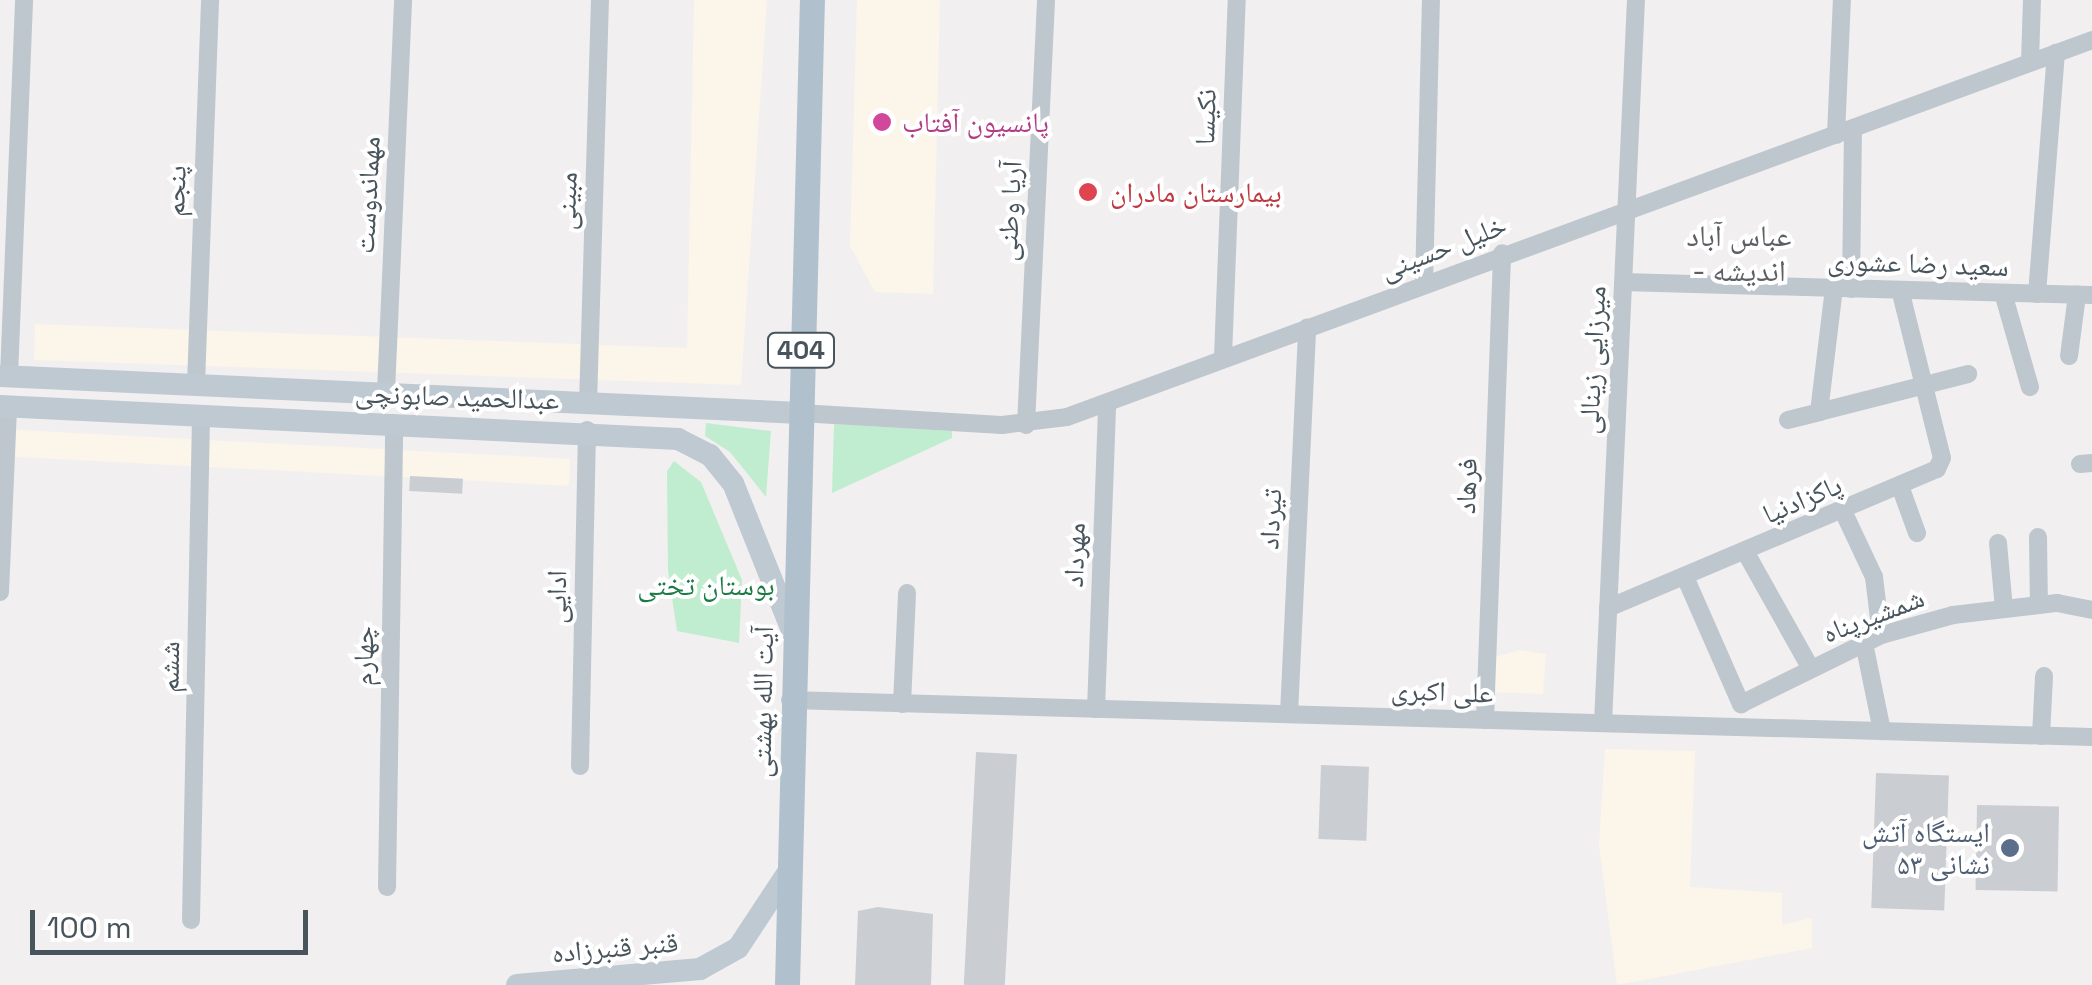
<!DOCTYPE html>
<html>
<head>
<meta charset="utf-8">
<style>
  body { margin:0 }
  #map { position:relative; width:2092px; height:985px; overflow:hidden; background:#f2eff0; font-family:"Space Grotesk","Noto Naskh Arabic",sans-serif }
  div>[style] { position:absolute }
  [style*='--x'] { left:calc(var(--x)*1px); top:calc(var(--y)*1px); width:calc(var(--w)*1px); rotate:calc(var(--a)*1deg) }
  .commercial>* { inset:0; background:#fbf5ea; transform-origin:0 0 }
  .green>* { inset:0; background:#c0edcf }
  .building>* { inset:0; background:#cacdd2; transform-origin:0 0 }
  .street>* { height:18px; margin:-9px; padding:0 9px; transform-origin:9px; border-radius:9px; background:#bec7ce }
  .secondary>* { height:22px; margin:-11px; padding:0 11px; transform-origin:11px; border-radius:11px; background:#bec9d2 }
  .primary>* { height:25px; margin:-12.5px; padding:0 12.5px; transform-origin:12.5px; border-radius:12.5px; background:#b0c0cd }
  .dots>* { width:28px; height:28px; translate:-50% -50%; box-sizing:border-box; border:5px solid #fff; border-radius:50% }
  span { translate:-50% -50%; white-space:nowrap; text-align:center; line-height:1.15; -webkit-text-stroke:8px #fff; paint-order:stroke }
  .shield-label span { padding:2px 8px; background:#fff; border:2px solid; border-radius:8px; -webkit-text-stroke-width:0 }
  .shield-label { font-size:25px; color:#48545c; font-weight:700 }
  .street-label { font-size:28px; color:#48545c }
  .hotel-label { font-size:28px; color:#b23c85 }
  .left { translate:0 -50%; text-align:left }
  .health-label { font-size:28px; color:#be3a42 }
  .park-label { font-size:28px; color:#1c7a46 }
  .service-label { font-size:28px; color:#4e5e75 }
  .right { translate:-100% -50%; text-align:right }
  .neighbourhood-label { font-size:30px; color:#5c6064 }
  .scale { position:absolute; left:30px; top:910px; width:278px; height:45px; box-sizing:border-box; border:5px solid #48545c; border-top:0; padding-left:12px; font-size:30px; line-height:35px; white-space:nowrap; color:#48545c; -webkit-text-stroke:8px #fff; paint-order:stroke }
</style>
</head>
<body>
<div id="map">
  <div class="commercial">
    <div style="clip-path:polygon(694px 0,767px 0,741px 385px,34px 360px,35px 324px,687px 348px)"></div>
    <div style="clip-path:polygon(857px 0,940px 0,933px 294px,875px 292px,850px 246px)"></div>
    <div style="left:0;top:429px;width:571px;height:27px;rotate:3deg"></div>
    <div style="clip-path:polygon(1519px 650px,1546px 654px,1543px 694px,1490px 692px,1492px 658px)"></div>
    <div style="clip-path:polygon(1605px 749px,1695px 751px,1690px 887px,1782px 893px,1782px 925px,1812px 918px,1812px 948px,1617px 985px,1599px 845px)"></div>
  </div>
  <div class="green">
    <div style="clip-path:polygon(706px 423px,771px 431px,766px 497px,730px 452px,705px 436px)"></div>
    <div style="clip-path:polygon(834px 424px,952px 431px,952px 438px,832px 493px)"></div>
    <div style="clip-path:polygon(674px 461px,701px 482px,742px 580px,739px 643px,677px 631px,668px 571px,667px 471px)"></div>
  </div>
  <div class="building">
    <div style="left:410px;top:476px;width:53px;height:15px;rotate:3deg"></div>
    <div style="left:976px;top:752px;width:41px;height:233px;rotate:3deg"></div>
    <div style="left:1321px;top:765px;width:48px;height:74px;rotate:2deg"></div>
    <div style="left:1876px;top:773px;width:73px;height:135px;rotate:2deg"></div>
    <div style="left:1977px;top:805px;width:82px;height:85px;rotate:1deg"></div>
    <div style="clip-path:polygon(878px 907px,933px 914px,931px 985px,855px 985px,858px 911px)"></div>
  </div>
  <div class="street">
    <div style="--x:2030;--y:62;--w:62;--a:-88.2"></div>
    <div style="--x:1836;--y:135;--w:135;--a:-87.5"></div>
    <div style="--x:1623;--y:282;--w:469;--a:1.6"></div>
    <div style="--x:1424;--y:284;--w:284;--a:-88.6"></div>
    <div style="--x:1834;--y:288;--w:125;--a:96.9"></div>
    <div style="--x:1819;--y:412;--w:154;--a:-14.3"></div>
    <div style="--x:1851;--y:289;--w:160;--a:-89.3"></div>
    <div style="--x:2003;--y:293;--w:98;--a:74"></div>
    <div style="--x:2037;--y:294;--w:242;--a:-85.5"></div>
    <div style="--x:2069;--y:356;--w:62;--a:-82.5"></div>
    <div style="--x:1223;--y:357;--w:357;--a:-87.8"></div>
    <div style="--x:9;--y:376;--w:376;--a:-87.7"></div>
    <div style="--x:196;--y:384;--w:384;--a:-87.9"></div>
    <div style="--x:386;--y:392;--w:392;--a:-87.5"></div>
    <div style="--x:588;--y:404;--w:404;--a:-88.3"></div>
    <div style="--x:800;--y:413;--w:202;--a:3.4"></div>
    <div style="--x:1002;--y:425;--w:65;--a:-7"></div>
    <div style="--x:1067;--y:417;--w:1092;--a:-20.19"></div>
    <div style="--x:1788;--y:420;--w:32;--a:-14"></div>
    <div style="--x:1026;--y:425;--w:425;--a:-87.3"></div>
    <div style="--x:2080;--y:464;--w:12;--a:-5"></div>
    <div style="--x:1900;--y:486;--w:50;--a:70.1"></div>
    <div style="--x:1843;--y:511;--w:73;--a:64.8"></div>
    <div style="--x:1874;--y:577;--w:58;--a:83.1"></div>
    <div style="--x:2038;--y:537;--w:68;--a:89.2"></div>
    <div style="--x:1998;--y:543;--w:66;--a:84.8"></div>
    <div style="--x:1746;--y:553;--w:133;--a:60.7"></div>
    <div style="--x:1686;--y:579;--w:137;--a:66.3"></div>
    <div style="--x:1741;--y:704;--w:156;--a:-26.2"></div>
    <div style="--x:1881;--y:635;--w:75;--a:-15.5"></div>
    <div style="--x:1953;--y:615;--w:105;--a:-6.6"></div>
    <div style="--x:2057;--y:603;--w:36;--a:11"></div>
    <div style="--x:0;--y:592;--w:185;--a:-87.5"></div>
    <div style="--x:1608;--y:608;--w:357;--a:-22.9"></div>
    <div style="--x:1937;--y:469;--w:12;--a:-66"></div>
    <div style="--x:1942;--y:458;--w:173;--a:-104"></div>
    <div style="--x:1865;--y:648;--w:85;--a:78.4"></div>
    <div style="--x:790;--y:700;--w:1303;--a:1.63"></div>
    <div style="--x:902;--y:704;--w:111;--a:-87.4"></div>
    <div style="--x:1096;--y:709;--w:306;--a:-87.9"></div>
    <div style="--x:1289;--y:714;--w:387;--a:-87.3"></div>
    <div style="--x:1485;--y:720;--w:467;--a:-87.9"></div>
    <div style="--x:1603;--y:723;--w:724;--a:-87.39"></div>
    <div style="--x:2041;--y:736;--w:60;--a:-87.1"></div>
    <div style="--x:580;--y:766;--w:336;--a:-88.8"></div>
    <div style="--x:387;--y:887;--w:462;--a:-89.1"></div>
    <div style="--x:191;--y:920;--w:504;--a:-88.86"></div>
  </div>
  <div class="secondary">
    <div style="--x:0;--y:376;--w:801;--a:2.65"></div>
    <div style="--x:0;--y:406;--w:679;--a:2.79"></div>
    <div style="--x:678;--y:439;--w:36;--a:27"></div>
    <div style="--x:710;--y:455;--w:36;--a:51"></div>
    <div style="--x:733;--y:483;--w:162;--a:68.2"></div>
    <div style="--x:517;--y:985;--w:184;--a:-5"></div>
    <div style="--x:700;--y:969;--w:43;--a:-28.9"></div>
    <div style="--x:738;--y:948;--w:95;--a:-56.6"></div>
  </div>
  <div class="primary">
    <div style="--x:787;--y:985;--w:985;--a:-88.55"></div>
  </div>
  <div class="dots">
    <div style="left:882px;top:122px;background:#d1479c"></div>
    <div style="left:1088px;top:192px;background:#e0444e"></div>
    <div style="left:2010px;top:848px;background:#5c6f8a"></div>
  </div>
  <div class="shield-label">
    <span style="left:801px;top:350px">404</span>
  </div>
  <div class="street-label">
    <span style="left:1205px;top:117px;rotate:-88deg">نکیسا</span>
    <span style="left:175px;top:191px;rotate:-88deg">پنجم</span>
    <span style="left:367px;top:195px;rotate:-87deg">مهماندوست</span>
    <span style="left:566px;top:201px;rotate:-88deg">مبینی</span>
    <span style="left:1009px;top:211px;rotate:-87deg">آریا وطنی</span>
    <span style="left:1443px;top:247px;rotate:-21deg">خلیل حسینی</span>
    <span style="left:1918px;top:263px;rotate:2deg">سعید رضا عشوری</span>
    <span style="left:1592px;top:360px;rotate:-87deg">میرزایی زینالی</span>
    <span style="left:457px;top:396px;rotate:2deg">عبدالحمید صابونچی</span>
    <span style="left:1466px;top:486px;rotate:-88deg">فرهاد</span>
    <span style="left:1802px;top:499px;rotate:-23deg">پاکزادنیا</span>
    <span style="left:1270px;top:519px;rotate:-87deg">تیرداد</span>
    <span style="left:1074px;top:555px;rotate:-88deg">مهرداد</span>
    <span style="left:556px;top:597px;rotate:-89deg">ادایی</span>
    <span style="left:1873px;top:615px;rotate:-21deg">شمشیرپناه</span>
    <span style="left:363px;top:656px;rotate:-89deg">چهارم</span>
    <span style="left:169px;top:667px;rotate:-89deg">ششم</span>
    <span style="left:1442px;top:691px;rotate:2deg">علی‌ اکبری</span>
    <span style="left:762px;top:702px;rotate:-89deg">آیت الله بهشتی</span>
    <span style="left:615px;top:947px;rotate:-5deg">قنبر قنبرزاده</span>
  </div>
  <div class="hotel-label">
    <span class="left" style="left:902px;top:122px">پانسیون آفتاب</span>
  </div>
  <div class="health-label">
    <span class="left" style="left:1110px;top:192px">بیمارستان مادران</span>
  </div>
  <div class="park-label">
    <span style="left:706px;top:585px">بوستان تختی</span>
  </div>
  <div class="service-label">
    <span class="right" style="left:1990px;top:848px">ایستگاه آتش<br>نشانی ۵۳</span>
  </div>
  <div class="neighbourhood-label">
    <span style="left:1739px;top:253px">عباس آباد<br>- اندیشه</span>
  </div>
  <div class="scale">100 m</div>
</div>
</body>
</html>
